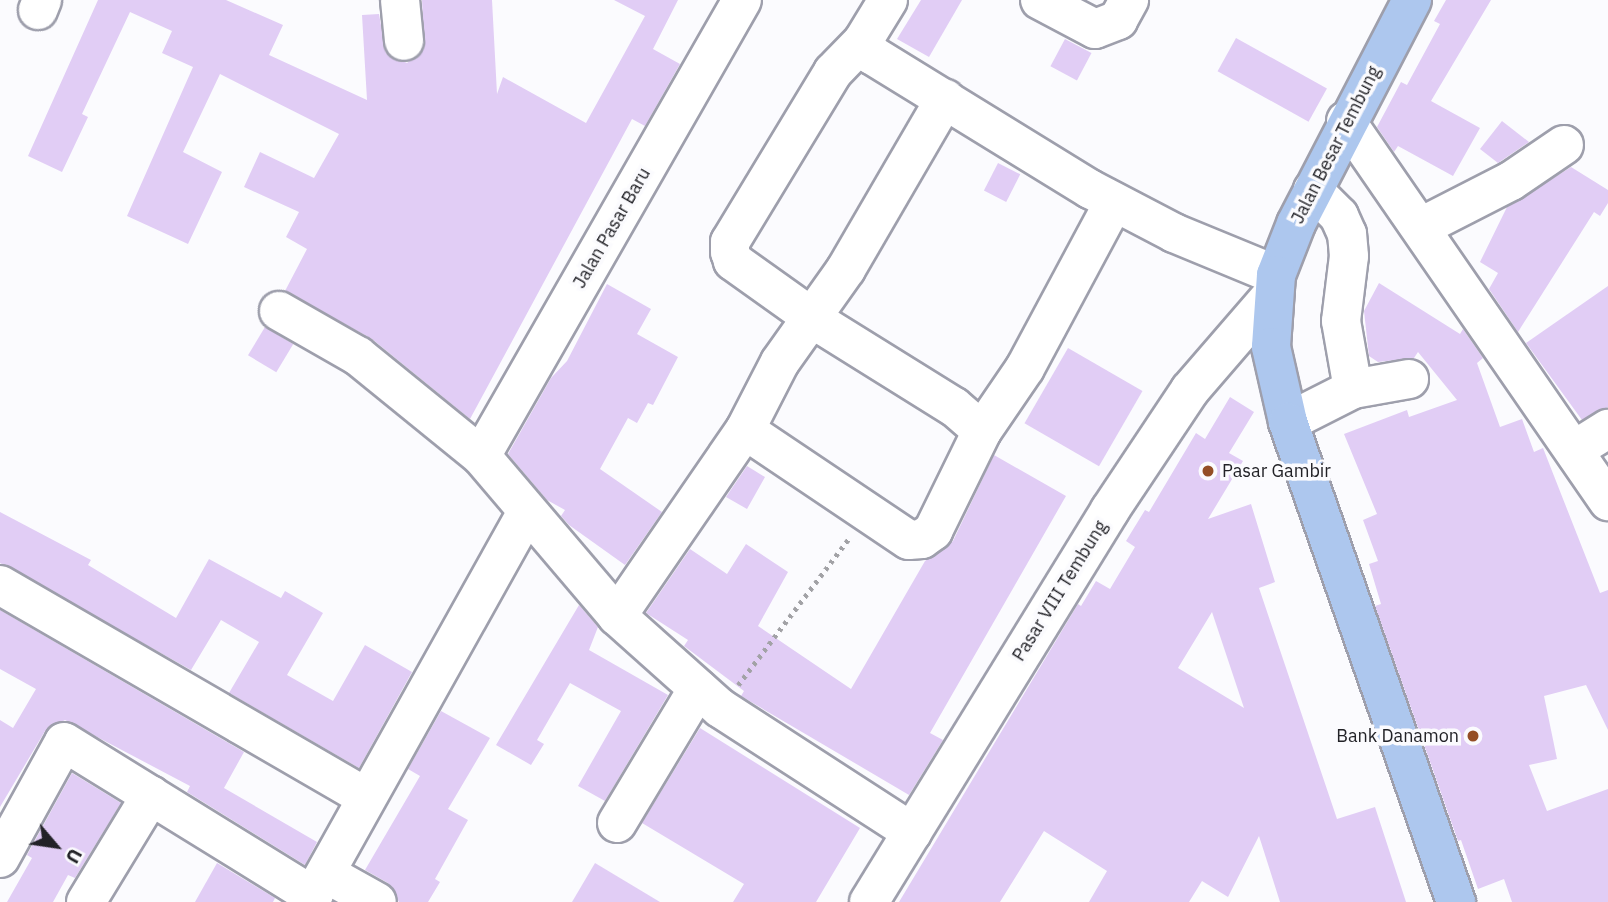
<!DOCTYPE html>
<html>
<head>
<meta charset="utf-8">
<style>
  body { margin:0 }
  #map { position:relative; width:1608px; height:902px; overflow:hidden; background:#fbfbfe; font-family:"IBM Plex Sans",sans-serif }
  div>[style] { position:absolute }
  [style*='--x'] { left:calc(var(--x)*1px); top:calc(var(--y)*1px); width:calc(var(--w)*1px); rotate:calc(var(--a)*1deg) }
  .building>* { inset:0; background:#e1cdf5; transform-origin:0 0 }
  .path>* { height:4.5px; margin-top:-2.25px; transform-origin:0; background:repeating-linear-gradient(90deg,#a2a2a6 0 3.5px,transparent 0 8.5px) }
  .roads { filter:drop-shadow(2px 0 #9e9fac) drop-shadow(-2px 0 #9e9fac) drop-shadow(0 2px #9e9fac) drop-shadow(0 -2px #9e9fac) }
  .minor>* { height:38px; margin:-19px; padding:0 19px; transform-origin:19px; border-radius:19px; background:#fff }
  .highway>* { height:38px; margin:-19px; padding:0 19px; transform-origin:19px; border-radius:19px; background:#adc7ee }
  .dots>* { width:19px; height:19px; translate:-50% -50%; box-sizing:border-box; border:4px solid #fbfbfe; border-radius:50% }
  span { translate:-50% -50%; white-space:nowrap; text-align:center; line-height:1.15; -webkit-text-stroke:7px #fbfbfe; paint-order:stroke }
  .street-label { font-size:18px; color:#222227 }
  .poi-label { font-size:18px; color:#222227 }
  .left { translate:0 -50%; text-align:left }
  .right { translate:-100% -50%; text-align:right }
  .north { position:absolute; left:21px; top:811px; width:70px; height:70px; -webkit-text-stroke:5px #fbfbfe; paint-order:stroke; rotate:119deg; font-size:19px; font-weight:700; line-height:28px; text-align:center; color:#222227 }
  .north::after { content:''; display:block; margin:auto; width:24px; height:32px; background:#222227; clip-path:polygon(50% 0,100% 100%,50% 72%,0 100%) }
</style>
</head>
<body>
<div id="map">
  <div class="building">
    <div style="clip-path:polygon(98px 0,226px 0,283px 25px,269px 55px,367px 100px,362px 15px,379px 14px,386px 53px,407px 63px,424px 49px,422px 0,492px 0,497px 94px,503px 77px,586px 123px,645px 16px,614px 0,678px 0,653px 49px,680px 64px,645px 126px,632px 119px,470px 419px,372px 339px,285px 291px,307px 249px,286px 237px,299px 212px,244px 187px,260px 152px,314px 178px,339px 134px,220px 74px,183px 152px,222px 172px,188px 244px,127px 216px,193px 67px,162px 53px,172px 31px,130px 12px,82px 114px,88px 117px,62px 172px,28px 156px)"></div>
    <div style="clip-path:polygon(921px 0,962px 0,929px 57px,897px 39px)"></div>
    <div style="clip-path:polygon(1446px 0,1491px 0,1431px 101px,1480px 128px,1453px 176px,1398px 146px,1394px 152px,1377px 127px,1401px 82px,1407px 85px,1440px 24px,1434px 21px)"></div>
    <div style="left:1236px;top:38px;width:104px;height:38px;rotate:29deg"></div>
    <div style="left:1065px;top:39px;width:30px;height:31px;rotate:28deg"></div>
    <div style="clip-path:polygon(1502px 121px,1529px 142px,1498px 163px,1480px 149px)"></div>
    <div style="left:998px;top:163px;width:25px;height:31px;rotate:27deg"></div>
    <div style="clip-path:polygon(1571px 167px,1608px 190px,1608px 203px,1600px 216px,1594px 212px,1518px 332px,1489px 289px,1498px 273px,1480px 262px,1507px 207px)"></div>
    <div style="clip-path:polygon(1379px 283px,1460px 334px,1463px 329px,1483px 358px,1477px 363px,1500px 427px,1522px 419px,1534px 452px,1543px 448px,1600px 593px,1608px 590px,1608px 730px,1586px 685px,1544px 696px,1557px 759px,1529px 765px,1547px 811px,1608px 789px,1608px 902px,1512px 902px,1504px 879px,1478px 889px,1461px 840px,1458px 841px,1375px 606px,1381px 604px,1369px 564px,1378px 561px,1363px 520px,1377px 514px,1344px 434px,1407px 410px,1409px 417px,1457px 400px,1418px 352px,1414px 358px,1378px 362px,1369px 356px,1364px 311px)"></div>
    <div style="clip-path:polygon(607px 284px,651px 309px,637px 334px,678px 357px,653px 405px,648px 403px,637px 423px,628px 418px,600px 469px,662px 512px,625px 565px,569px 525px,561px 516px,565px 510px,547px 500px,508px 454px,551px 378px,567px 361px)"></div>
    <div style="clip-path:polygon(1608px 286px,1608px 407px,1582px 420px,1526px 343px)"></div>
    <div style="left:265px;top:327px;width:33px;height:33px;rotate:31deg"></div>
    <div style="left:1068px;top:348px;width:86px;height:87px;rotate:30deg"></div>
    <div style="clip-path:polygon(evenodd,1230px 397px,1254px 412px,1229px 453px,1243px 461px,1208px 519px,1251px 504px,1275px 582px,1259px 588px,1337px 819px,1375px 807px,1406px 902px,1280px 902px,1259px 836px,1228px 897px,1202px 881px,1189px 902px,1089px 902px,1107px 871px,1044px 831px,1000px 902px,899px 902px,1078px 604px,1081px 606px,1096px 581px,1110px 589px,1135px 547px,1126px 541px,1145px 510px,1149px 512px,1196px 433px,1205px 439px,1230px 397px,1212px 612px,1244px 708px,1178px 668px,1212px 612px)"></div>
    <div style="clip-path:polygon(994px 455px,1066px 496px,930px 733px,943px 740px,909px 795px,741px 696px,744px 691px,684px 646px,688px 640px,646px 613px,690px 549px,727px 574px,746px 544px,788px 572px,758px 626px,851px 689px,925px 561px,953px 541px)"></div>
    <div style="clip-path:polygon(747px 466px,765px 477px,747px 509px,726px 497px)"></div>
    <div style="clip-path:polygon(0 512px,91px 560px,88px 565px,176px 618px,209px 559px,281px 598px,285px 591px,323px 613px,287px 675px,333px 701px,365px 645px,412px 672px,359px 768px,229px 693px,259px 642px,221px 620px,191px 670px,0 563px)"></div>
    <div style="clip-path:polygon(579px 605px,598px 627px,589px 650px,668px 695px,605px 801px,578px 786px,621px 711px,570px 683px,537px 740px,544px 744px,531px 765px,496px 745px)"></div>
    <div style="clip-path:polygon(0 610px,244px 752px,224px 788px,317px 842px,305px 865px,187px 792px,190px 786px,65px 720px,45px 731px,0 807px,0 720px,13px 728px,36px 689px,0 669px)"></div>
    <div style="clip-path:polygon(441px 711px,490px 738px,448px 809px,468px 820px,435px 879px,440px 882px,428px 902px,399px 902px,388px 883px,365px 870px,420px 776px,408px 769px)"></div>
    <div style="clip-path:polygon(700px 728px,860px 828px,816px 902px,733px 902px,744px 884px,642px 823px)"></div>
    <div style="clip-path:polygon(72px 773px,121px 803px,75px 878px,68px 875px,53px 902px,7px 902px,32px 858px,27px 855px)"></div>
    <div style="clip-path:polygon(217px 863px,275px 898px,273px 902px,195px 902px)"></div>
    <div style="clip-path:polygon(595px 863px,660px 902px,572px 902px)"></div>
  </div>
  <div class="path">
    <div style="--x:738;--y:685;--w:184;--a:-52.9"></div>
  </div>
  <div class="roads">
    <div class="minor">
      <div style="--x:400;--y:0;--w:41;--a:84.4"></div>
      <div style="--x:888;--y:0;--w:48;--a:121.4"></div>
      <div style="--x:863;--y:41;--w:17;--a:57"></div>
      <div style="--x:872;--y:55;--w:256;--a:31.6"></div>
      <div style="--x:1090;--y:189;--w:95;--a:27.6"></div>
      <div style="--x:1174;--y:233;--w:110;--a:22.4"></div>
      <div style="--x:1040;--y:0;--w:62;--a:27.8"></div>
      <div style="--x:1095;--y:29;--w:25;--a:-21"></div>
      <div style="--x:1118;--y:20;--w:23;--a:-61"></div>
      <div style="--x:38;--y:10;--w:11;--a:-68"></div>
      <div style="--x:1346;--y:121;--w:462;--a:55.4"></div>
      <div style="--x:1421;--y:227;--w:101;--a:-27.1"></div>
      <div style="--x:1511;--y:181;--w:64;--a:-34.2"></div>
      <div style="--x:279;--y:311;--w:91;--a:29.7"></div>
      <div style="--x:358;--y:356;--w:159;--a:39.1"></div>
      <div style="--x:481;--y:456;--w:210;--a:49.6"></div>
      <div style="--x:617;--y:616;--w:138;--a:41.8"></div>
      <div style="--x:720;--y:708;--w:229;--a:32.9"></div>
      <div style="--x:1353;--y:389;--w:57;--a:-10.1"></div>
      <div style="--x:1288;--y:422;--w:73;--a:-26.9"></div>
      <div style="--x:1353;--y:389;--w:69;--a:-100"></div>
      <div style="--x:1341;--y:321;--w:65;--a:-83"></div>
      <div style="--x:1349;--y:256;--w:22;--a:-95"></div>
      <div style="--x:1347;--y:234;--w:20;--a:-114"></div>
      <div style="--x:1339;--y:216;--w:37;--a:-135"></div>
      <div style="--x:745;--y:430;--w:197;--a:33.9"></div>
      <div style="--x:909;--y:540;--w:13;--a:-4"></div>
      <div style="--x:922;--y:539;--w:14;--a:-36"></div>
      <div style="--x:933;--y:531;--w:111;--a:-63.9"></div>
      <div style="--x:982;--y:431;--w:37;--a:-139"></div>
      <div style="--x:954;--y:407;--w:153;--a:-148.1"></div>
      <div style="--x:824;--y:326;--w:112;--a:-144.5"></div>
      <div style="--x:733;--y:261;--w:9;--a:-108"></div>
      <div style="--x:730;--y:252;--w:10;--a:-90"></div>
      <div style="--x:730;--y:242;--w:199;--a:-58.8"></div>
      <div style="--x:833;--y:72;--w:43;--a:-45.9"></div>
      <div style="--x:982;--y:431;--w:76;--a:-55.7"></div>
      <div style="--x:1025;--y:368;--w:188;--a:-61.8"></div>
      <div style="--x:1574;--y:450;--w:40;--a:-32"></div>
      <div style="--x:481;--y:456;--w:525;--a:-60.21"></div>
      <div style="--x:0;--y:585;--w:423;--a:30.1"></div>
      <div style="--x:617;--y:616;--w:226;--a:-55.5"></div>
      <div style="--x:745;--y:430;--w:76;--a:-62.8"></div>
      <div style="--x:780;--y:362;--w:114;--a:-54.6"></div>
      <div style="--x:846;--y:269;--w:197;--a:-59.8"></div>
      <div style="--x:617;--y:823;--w:157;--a:-59"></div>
      <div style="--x:0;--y:858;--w:132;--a:-61.1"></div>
      <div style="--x:64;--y:742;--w:293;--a:31.7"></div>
      <div style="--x:327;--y:874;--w:57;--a:29.2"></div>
      <div style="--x:86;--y:902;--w:125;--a:-58.7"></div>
      <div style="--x:309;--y:902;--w:445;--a:-60.8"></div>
      <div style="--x:869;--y:902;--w:460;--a:-58.4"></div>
      <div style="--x:1110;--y:510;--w:144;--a:-56.3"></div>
      <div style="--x:1190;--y:390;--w:125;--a:-49.2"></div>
    </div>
    <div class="highway">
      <div style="--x:1412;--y:0;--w:252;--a:117.4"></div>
      <div style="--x:1296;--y:224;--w:55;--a:111.4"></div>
      <div style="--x:1276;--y:275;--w:72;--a:94"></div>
      <div style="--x:1271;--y:347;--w:77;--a:77.2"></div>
      <div style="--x:1288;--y:422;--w:509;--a:70.71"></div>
    </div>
  </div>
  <div class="dots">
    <div style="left:1208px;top:471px;background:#944e26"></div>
    <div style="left:1473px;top:736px;background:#944e26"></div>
  </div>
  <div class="street-label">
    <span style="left:1336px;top:145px;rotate:-63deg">Jalan Besar Tembung</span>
    <span style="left:612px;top:228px;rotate:-60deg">Jalan Pasar Baru</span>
    <span style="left:1060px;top:591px;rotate:-58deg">Pasar VIII Tembung</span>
  </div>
  <div class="poi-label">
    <span class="left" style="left:1222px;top:471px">Pasar Gambir</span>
    <span class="right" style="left:1459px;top:736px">Bank Danamon</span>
  </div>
  <div class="north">U</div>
</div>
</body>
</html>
